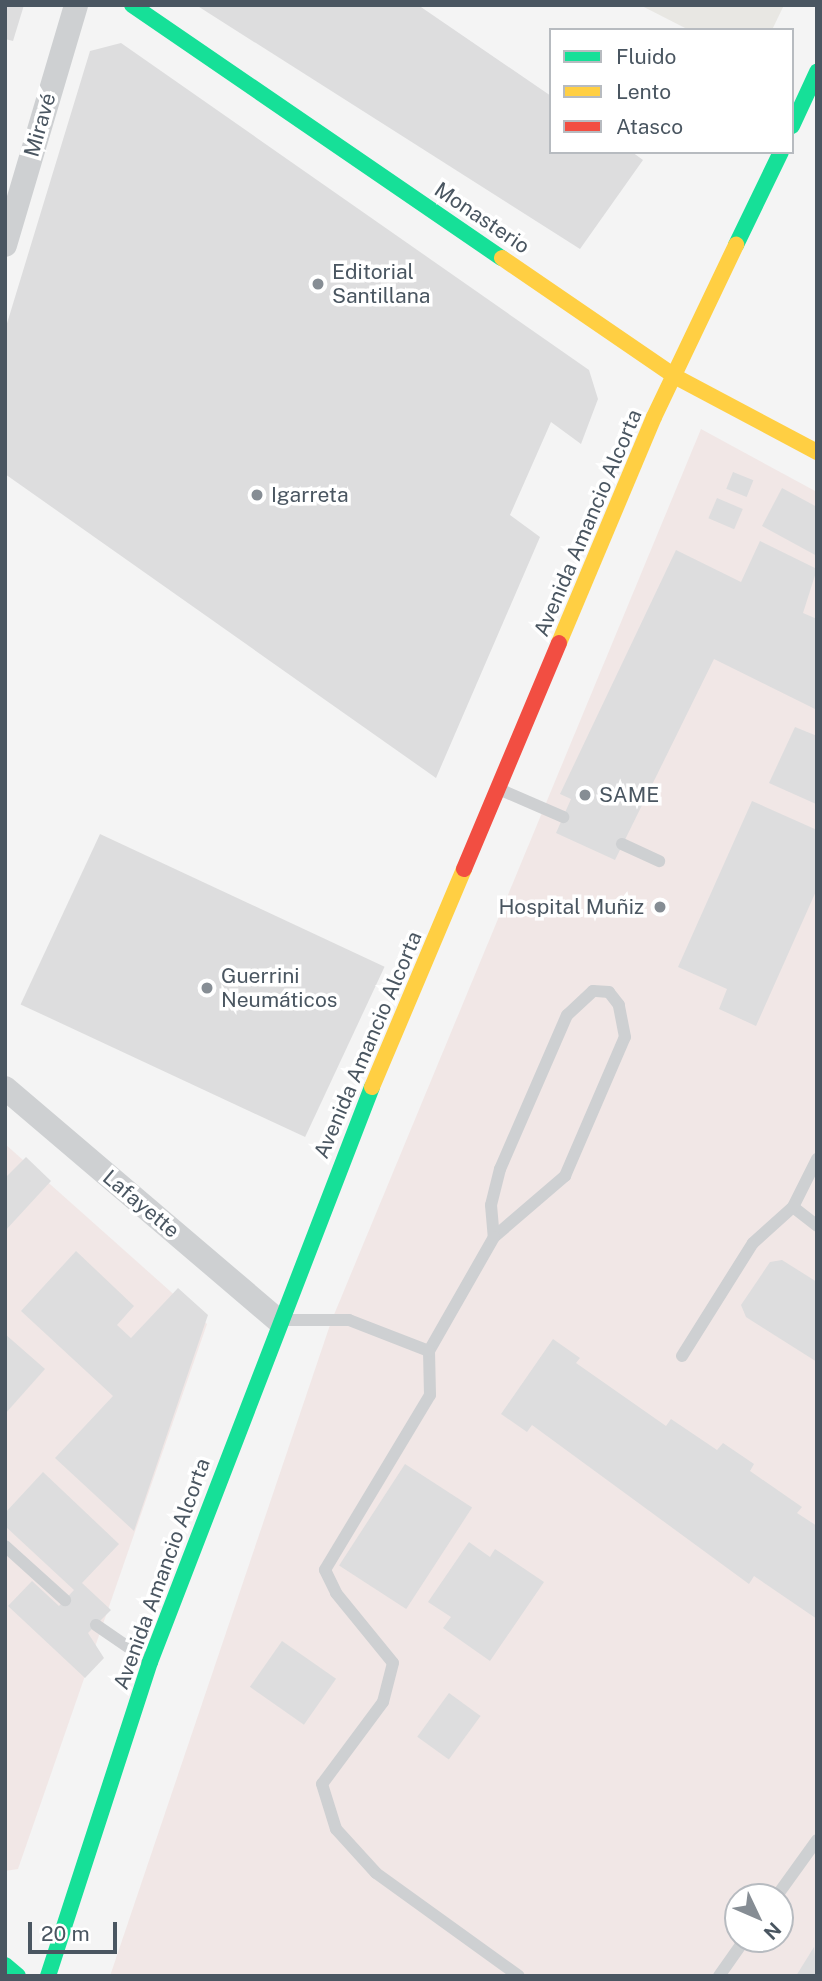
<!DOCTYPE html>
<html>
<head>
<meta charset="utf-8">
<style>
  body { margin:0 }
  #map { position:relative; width:822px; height:1981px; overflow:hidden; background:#f4f4f4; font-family:"Public Sans",sans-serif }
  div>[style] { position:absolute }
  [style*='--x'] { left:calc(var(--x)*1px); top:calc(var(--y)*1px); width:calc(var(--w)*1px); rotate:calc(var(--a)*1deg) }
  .commercial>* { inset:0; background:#e8e7e3 }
  .medical>* { inset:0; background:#f1e7e6 }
  .building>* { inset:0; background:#ddddde; transform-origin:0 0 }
  .lane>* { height:12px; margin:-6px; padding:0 6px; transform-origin:6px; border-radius:6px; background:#ced0d2 }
  .street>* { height:24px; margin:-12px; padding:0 12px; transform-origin:12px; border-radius:12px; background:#ced0d2 }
  .fast>* { height:16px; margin:-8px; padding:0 8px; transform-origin:8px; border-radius:8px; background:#16e098 }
  .slow>* { height:16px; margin:-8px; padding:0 8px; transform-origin:8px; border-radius:8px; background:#ffcf43 }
  .jam>* { height:16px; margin:-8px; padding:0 8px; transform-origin:8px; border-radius:8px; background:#f24e42 }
  .dots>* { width:19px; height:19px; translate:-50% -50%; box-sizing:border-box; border:4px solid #fff; border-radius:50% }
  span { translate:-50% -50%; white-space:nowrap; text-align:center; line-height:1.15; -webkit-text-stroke:7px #fff; paint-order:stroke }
  .street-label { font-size:21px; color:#4a5661 }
  .poi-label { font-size:21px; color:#4a5661 }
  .left { translate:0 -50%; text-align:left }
  .right { translate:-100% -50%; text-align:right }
  .frame { position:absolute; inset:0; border:7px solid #4a5661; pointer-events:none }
  .legend { position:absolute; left:549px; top:28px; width:245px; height:126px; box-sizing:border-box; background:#fff; border:2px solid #b7bbc0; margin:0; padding:9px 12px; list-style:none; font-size:21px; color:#4a5661 }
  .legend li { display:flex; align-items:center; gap:14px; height:35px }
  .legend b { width:35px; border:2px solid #b7bbc0 }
  .north { position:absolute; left:724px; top:1883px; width:70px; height:70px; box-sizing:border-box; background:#fff; border:2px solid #b7bbc0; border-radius:50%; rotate:134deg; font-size:19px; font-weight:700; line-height:28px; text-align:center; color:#4a5661 }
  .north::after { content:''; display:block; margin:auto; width:24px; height:32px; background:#868d94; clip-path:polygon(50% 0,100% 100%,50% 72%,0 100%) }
  .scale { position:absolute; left:28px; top:1922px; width:89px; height:32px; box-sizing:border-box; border:4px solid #4a5661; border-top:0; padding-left:9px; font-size:21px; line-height:24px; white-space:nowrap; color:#4a5661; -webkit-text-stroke:5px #fff; paint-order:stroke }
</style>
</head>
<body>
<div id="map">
  <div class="commercial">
    <div style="clip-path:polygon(640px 5px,784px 5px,772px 30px,689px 30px)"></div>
  </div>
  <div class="medical">
    <div style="clip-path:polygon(evenodd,701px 429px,817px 492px,817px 1976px,110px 1976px,331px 1322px,701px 429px,738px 1897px,780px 1897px,780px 1939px,738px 1939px,738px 1897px)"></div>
    <div style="clip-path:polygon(5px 1144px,207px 1324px,18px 1869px,5px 1871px)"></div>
  </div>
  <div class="building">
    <div style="clip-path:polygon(5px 5px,24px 5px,13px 41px,5px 39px)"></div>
    <div style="clip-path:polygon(196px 5px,418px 5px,551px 96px,551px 152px,632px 152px,643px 160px,580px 249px)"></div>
    <div style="clip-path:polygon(121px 43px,589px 370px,598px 399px,581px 444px,551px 422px,510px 515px,540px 537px,436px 778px,5px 474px,5px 330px,90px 51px)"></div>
    <div style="left:733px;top:472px;width:22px;height:18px;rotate:22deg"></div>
    <div style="clip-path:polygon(782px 488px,817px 507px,817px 556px,762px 526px)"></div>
    <div style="left:717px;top:498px;width:28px;height:22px;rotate:23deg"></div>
    <div style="clip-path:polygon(760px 541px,817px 569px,803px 613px,817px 619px,817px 710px,714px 659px,615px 860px,556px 833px,571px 799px,560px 794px,676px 550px,741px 582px)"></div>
    <div style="clip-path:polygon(795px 727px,817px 736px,816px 804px,769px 783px)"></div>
    <div style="clip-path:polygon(752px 801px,817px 830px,817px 889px,756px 1026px,719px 1009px,727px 989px,678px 967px)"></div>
    <div style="left:100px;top:834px;width:314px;height:188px;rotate:25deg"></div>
    <div style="clip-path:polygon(26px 1157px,51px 1181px,5px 1231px,5px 1178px)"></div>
    <div style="clip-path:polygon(76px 1251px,134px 1306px,117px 1325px,131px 1338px,178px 1288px,208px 1315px,134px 1531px,55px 1458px,113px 1396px,21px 1311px)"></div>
    <div style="clip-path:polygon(782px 1260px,817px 1282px,817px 1362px,746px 1317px,741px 1305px,770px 1262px)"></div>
    <div style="clip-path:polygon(5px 1334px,45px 1369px,5px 1414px)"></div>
    <div style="clip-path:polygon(553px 1339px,580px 1358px,576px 1363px,666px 1426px,671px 1419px,717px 1450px,723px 1443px,754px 1464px,750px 1471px,802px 1507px,797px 1513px,817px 1526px,817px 1619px,754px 1576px,749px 1584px,532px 1425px,527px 1432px,501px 1414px)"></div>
    <div style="left:405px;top:1464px;width:80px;height:121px;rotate:33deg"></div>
    <div style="clip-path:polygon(43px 1472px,119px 1544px,82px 1583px,111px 1610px,88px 1633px,104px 1658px,85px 1678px,8px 1606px,32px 1581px,59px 1606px,74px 1590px,5px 1526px,5px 1513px)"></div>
    <div style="clip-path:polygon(469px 1542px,490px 1557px,495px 1549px,544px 1582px,490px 1661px,443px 1628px,451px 1617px,428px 1602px)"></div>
    <div style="left:282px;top:1641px;width:66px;height:56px;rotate:35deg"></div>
    <div style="left:449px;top:1693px;width:39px;height:54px;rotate:36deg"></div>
    <div style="clip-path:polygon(814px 1947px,817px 1976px,796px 1976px)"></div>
  </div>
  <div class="lane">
    <div style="--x:501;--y:790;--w:68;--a:23.5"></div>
    <div style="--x:622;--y:844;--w:41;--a:24.7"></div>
    <div style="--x:793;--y:1207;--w:31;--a:38"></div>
    <div style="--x:494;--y:1237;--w:94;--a:-40.7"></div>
    <div style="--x:565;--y:1176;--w:151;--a:-66.7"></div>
    <div style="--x:625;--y:1037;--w:33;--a:-101"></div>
    <div style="--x:619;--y:1005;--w:16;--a:-128"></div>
    <div style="--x:609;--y:992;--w:16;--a:-176"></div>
    <div style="--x:593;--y:991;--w:35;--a:137"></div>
    <div style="--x:567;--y:1015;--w:168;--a:113.5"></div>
    <div style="--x:500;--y:1169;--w:37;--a:104"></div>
    <div style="--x:491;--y:1205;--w:32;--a:85"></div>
    <div style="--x:494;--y:1237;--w:131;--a:119.7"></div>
    <div style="--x:429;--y:1351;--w:44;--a:88.7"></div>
    <div style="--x:430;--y:1395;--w:204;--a:121"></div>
    <div style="--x:325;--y:1570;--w:25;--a:64"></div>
    <div style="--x:336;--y:1593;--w:90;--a:50.8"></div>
    <div style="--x:393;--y:1663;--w:40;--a:104.4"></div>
    <div style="--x:383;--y:1702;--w:102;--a:126.6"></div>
    <div style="--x:322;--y:1784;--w:47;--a:72.7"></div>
    <div style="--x:336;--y:1829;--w:59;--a:47.7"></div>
    <div style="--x:376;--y:1873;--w:176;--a:35.8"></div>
    <div style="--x:281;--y:1320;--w:68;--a:0"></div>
    <div style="--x:349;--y:1320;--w:86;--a:21.2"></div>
    <div style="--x:682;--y:1356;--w:133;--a:-57.9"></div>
    <div style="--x:753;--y:1243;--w:54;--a:-42"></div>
    <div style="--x:793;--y:1207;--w:54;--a:-63.4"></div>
    <div style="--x:5;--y:1546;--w:81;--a:42"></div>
    <div style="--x:96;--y:1625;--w:62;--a:34.5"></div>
    <div style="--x:776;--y:1897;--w:70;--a:-54.3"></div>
    <div style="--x:719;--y:1976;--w:45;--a:-54.9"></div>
  </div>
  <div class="street">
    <div style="--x:5;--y:245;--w:250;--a:-73.5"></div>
    <div style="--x:5;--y:1088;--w:358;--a:40.4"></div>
  </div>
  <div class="fast">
    <div style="--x:132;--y:5;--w:448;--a:34.4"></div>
    <div style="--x:792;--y:126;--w:60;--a:-65.2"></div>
    <div style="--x:736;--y:245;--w:103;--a:-64.2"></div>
    <div style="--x:5;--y:1965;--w:17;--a:40"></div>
    <div style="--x:48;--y:1976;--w:330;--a:-72"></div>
    <div style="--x:150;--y:1662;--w:616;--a:-68.89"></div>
  </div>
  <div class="slow">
    <div style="--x:502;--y:258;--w:211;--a:34.4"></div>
    <div style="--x:676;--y:377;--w:160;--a:28"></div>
    <div style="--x:559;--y:643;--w:245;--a:-67.2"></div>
    <div style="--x:654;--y:417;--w:191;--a:-64.5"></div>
    <div style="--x:372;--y:1087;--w:237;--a:-67.1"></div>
  </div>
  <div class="jam">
    <div style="--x:464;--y:869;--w:245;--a:-67.2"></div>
  </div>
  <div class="dots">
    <div style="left:318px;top:284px;background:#868d94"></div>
    <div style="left:257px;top:495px;background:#868d94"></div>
    <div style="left:585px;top:795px;background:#868d94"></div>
    <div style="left:660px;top:907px;background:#868d94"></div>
    <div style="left:207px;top:988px;background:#868d94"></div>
  </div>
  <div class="street-label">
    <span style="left:40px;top:125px;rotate:-74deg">Miravé</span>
    <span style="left:482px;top:218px;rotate:34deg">Monasterio</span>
    <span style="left:588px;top:523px;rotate:-67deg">Avenida Amancio Alcorta</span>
    <span style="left:368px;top:1045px;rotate:-67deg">Avenida Amancio Alcorta</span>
    <span style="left:141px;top:1204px;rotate:40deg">Lafayette</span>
    <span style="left:162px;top:1574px;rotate:-70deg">Avenida Amancio Alcorta</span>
  </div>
  <div class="poi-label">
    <span class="left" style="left:332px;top:284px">Editorial<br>Santillana</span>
    <span class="left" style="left:271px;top:495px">Igarreta</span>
    <span class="left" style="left:599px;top:795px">SAME</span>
    <span class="right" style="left:644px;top:907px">Hospital Muñiz</span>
    <span class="left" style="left:221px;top:988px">Guerrini<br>Neumáticos</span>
  </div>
  <div class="frame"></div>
  <ul class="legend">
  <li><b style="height:9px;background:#16e098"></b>Fluido</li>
  <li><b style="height:9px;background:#ffcf43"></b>Lento</li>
  <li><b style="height:9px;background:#f24e42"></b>Atasco</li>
  </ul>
  <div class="north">N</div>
  <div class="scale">20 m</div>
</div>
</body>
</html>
